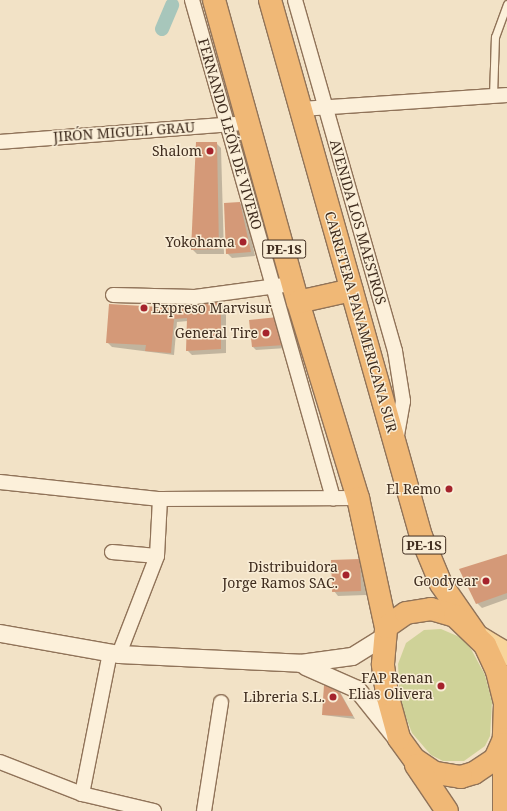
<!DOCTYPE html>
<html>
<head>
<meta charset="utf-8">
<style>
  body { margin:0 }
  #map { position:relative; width:507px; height:811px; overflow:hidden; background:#f2e2c6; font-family:"Noto Serif",serif }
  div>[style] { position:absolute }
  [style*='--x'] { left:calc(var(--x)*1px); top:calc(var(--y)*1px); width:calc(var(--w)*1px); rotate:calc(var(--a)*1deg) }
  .green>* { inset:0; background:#cfd298 }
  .shadow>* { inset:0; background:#0003 }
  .canal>* { height:14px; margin:-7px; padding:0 7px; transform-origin:7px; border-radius:7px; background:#a7c6bb }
  .building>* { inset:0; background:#d49978; transform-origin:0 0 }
  .roads { filter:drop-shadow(1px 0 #907359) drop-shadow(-1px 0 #907359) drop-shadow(0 1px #907359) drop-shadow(0 -1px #907359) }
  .service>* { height:7px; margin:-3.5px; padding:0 3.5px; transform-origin:3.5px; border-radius:3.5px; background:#fcf0da }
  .minor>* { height:14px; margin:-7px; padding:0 7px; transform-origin:7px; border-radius:7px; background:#fcf0da }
  .tertiary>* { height:17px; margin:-8.5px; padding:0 8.5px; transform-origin:8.5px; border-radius:8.5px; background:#fcf0da }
  .primary>* { height:22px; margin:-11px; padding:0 11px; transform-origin:11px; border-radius:11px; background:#f8d59b }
  .trunk>* { height:22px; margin:-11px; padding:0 11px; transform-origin:11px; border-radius:11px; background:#f0b876 }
  .dots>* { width:11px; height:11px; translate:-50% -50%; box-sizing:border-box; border:2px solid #f9edd6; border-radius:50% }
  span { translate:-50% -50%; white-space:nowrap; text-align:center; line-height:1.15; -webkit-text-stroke:3px #f9edd6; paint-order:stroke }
  .shield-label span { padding:1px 3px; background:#f9edd6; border:1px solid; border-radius:3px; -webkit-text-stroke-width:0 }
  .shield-label { font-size:13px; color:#3f2c1e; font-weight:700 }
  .street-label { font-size:14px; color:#3f2c1e }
  .poi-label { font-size:14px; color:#3f2c1e }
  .right { translate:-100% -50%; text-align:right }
  .left { translate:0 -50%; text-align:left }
</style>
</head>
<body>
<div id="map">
  <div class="green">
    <div style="clip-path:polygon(441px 629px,462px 638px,471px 649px,485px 675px,492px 702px,490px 736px,485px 746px,464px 761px,443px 761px,431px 755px,412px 733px,400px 702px,398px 664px,406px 643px,424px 630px)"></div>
  </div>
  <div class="shadow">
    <div style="clip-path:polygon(216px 143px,221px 148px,224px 254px,197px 254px,192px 249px)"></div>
    <div style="clip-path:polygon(240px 203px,245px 208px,255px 256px,232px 258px,227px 253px)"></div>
    <div style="clip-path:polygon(221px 304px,226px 308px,226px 353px,192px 355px,187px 350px,188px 321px,177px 322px,174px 355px,112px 347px,107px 342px,149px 307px)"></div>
    <div style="clip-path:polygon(277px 318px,287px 348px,256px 350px,253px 347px)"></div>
    <div style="clip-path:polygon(507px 555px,507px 599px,482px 608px,477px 603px)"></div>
    <div style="clip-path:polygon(360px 560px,365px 565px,366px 595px,338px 596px,334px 591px)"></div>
    <div style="clip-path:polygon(337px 689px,340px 692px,355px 719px,323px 715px)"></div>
  </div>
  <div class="canal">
    <div style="--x:162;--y:29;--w:26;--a:-67"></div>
  </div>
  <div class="building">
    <div style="clip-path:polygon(196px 142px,217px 142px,219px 249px,191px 250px)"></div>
    <div style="clip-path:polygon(240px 202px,251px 252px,226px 254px,224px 203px)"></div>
    <div style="clip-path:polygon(221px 302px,221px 349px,186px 351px,187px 318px,174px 319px,171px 353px,145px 351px,146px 345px,106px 343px,109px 304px,160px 307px)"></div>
    <div style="clip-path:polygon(278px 317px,285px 345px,252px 347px,249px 320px)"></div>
    <div style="clip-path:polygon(507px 554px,507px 593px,476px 604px,459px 569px)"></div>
    <div style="left:360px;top:559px;width:32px;height:29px;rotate:88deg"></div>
    <div style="clip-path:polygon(324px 685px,337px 688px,353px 716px,322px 715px)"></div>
  </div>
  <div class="roads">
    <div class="service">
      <div style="--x:493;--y:96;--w:59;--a:-88.1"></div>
      <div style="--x:495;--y:37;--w:35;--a:-70"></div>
    </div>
    <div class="minor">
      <div style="--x:192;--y:0;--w:518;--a:74.19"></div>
      <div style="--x:295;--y:0;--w:365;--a:74.1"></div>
      <div style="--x:395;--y:351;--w:51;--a:80.9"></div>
      <div style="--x:403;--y:401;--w:41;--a:99.9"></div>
      <div style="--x:301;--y:109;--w:206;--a:-3.9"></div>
      <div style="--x:0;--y:142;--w:236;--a:-4.4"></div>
      <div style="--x:113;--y:295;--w:82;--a:1.4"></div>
      <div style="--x:195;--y:297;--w:90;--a:-7.7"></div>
      <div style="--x:0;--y:482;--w:161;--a:6.1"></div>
      <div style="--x:160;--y:499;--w:198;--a:-0.3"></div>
      <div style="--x:112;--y:552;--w:45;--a:5.1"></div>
      <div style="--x:119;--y:654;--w:105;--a:-68.8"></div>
      <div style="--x:157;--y:556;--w:57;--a:-87"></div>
      <div style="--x:0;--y:762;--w:88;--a:21.3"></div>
      <div style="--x:82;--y:794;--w:74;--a:13.3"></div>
      <div style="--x:82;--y:794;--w:144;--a:-78.8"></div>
      <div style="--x:204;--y:811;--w:110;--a:-81.1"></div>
    </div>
    <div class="tertiary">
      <div style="--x:0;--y:633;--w:121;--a:10"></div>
      <div style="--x:119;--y:654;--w:181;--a:2.8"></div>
      <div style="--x:300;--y:663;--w:52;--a:-7.7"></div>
      <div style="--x:352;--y:656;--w:36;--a:-32"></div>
      <div style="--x:305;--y:666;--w:57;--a:23.9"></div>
      <div style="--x:357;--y:689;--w:64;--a:51.3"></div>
    </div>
    <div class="primary">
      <div style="--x:477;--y:636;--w:35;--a:31"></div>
    </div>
    <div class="trunk">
      <div style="--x:214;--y:0;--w:313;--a:74.5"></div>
      <div style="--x:298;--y:302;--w:205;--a:73"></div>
      <div style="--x:358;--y:498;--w:132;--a:77.8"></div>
      <div style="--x:270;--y:0;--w:557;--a:74.27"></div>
      <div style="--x:421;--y:536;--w:52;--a:67.4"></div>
      <div style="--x:441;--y:584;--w:60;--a:55.2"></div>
      <div style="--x:298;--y:302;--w:55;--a:-12.5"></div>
      <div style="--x:431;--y:609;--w:25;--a:16"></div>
      <div style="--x:455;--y:616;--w:42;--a:44"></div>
      <div style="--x:485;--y:645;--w:29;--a:65"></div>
      <div style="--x:497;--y:671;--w:34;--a:76"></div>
      <div style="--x:505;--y:704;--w:35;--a:92"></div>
      <div style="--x:504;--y:739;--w:22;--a:114"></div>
      <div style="--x:495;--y:759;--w:25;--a:146"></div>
      <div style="--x:474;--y:773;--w:14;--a:163"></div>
      <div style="--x:461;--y:777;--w:26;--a:-171"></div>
      <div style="--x:435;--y:773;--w:25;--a:-146"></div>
      <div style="--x:414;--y:759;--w:26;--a:-126"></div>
      <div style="--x:399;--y:738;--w:46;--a:-105.3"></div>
      <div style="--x:387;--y:694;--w:30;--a:-98"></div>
      <div style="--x:383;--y:664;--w:37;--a:-85"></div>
      <div style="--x:386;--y:627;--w:24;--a:-35"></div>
      <div style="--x:406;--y:613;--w:25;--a:-9"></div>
      <div style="--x:416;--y:765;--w:55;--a:56"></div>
      <div style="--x:504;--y:811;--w:67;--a:-90"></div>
    </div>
  </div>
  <div class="dots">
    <div style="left:210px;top:151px;background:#a5232c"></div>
    <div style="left:243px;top:242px;background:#a5232c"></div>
    <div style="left:144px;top:308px;background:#a5232c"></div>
    <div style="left:266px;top:333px;background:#a5232c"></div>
    <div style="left:449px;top:489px;background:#a5232c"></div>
    <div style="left:346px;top:575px;background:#a5232c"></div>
    <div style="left:486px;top:581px;background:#a5232c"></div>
    <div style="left:441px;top:686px;background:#a5232c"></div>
    <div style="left:333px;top:697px;background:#a5232c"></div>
  </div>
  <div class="shield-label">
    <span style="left:284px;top:249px">PE-1S</span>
    <span style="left:424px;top:545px">PE-1S</span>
  </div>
  <div class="street-label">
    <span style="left:124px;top:132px;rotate:-4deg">JIRÓN MIGUEL GRAU</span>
    <span style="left:230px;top:134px;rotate:74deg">FERNANDO LEÓN DE VIVERO</span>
    <span style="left:358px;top:222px;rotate:74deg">AVENIDA LOS MAESTROS</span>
    <span style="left:361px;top:322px;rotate:74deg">CARRETERA PANAMERICANA SUR</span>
  </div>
  <div class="poi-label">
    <span class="right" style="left:202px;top:151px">Shalom</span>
    <span class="right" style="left:235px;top:242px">Yokohama</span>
    <span class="left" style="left:152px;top:308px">Expreso Marvisur</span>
    <span class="right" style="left:258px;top:333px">General Tire</span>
    <span class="right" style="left:441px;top:489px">El Remo</span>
    <span class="right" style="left:338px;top:575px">Distribuidora<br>Jorge Ramos SAC.</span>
    <span class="right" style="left:478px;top:581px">Goodyear</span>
    <span class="right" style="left:433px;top:686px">FAP Renan<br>Elias Olivera</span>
    <span class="right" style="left:325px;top:697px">Libreria S.L.</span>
  </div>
</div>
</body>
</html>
